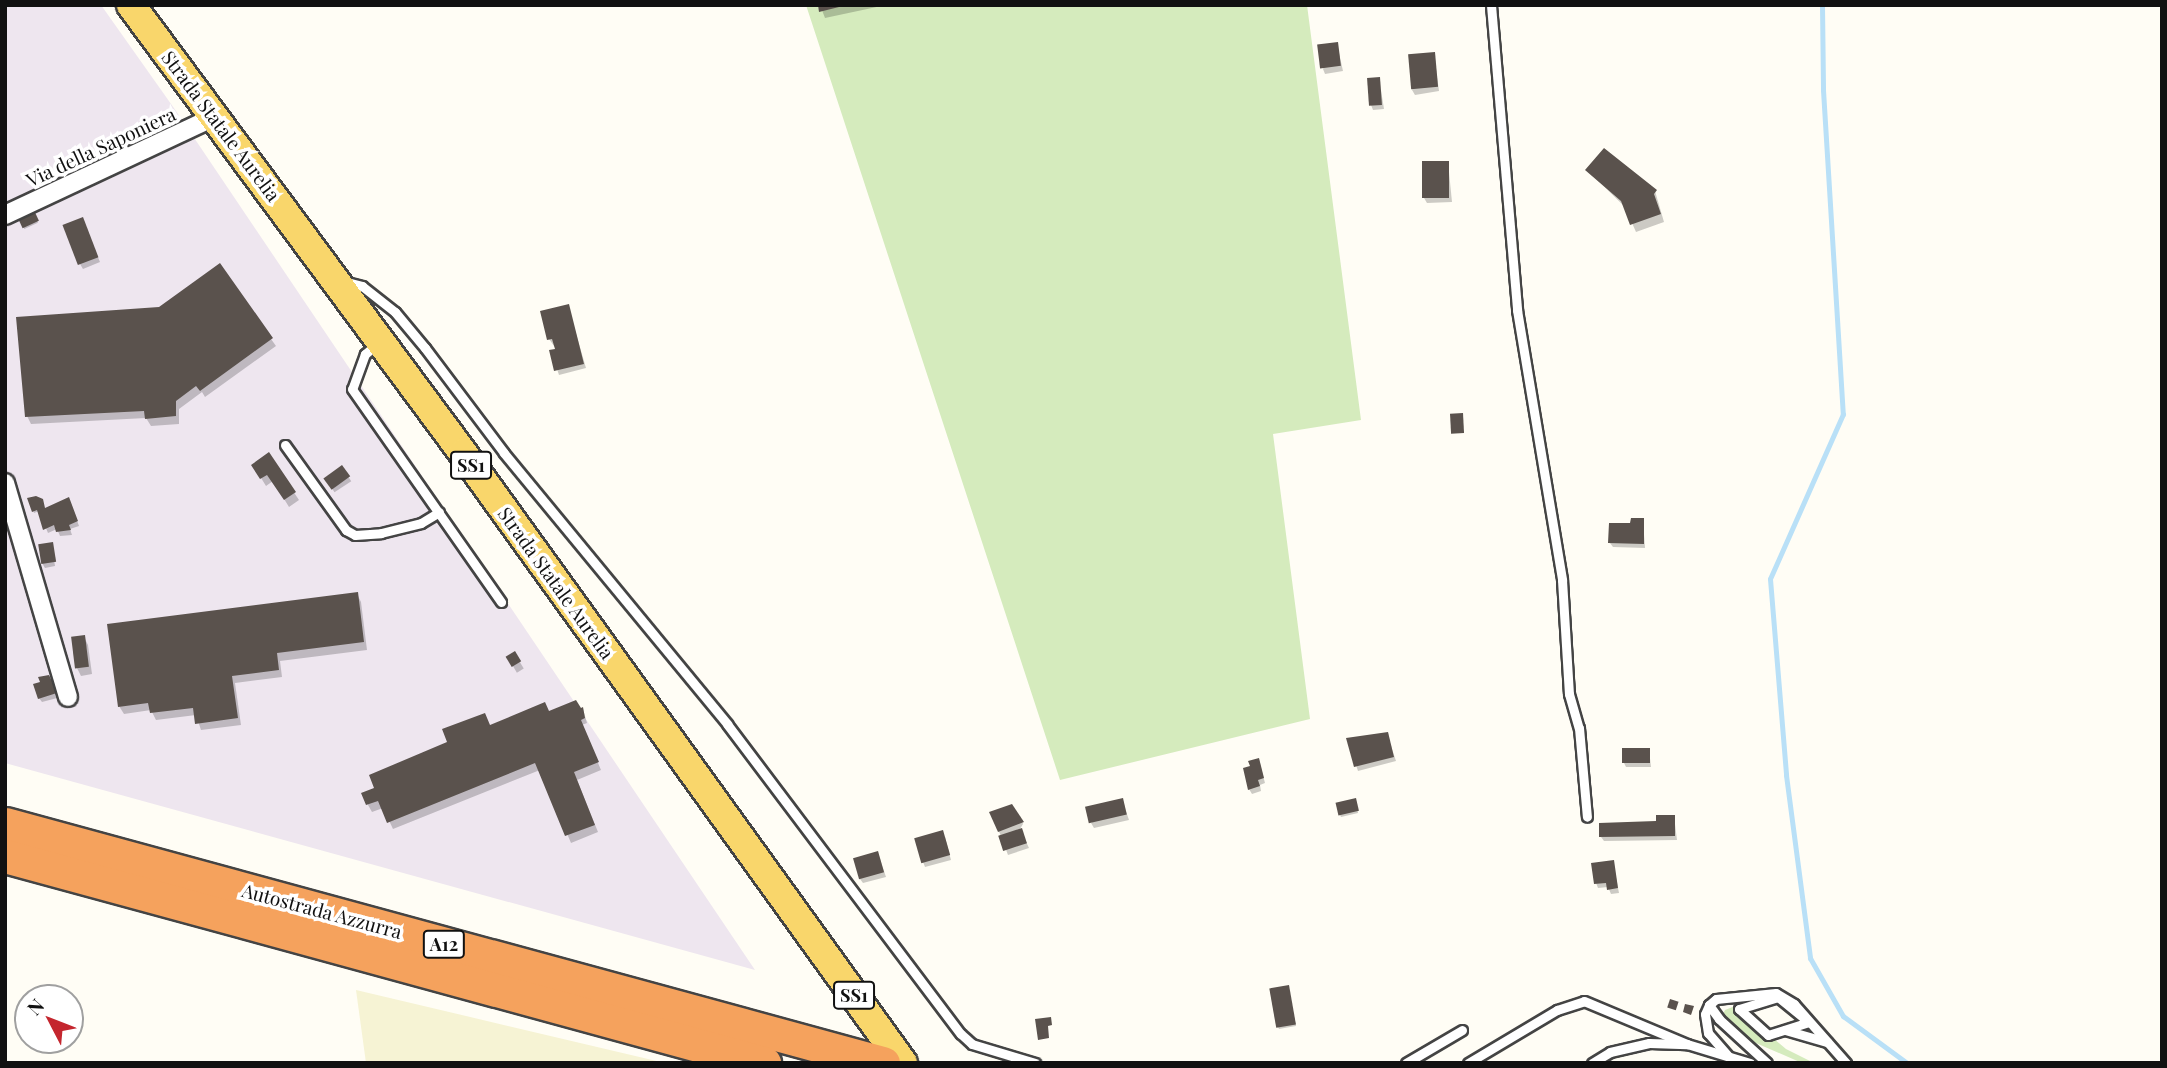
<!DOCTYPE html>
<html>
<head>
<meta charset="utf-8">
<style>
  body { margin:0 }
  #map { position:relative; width:2167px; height:1068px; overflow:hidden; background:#fffdf5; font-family:"Playfair Display",serif }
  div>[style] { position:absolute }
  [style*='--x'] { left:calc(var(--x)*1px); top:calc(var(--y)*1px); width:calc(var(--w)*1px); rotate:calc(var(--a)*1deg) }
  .industrial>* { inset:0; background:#eee6ef }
  .farmland>* { inset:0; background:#f6f3d4 }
  .green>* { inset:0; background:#d5ebbd }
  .shadow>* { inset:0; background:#0003; transform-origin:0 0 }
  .stream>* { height:5px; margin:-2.5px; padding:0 2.5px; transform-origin:2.5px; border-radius:2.5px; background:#b9e0f7 }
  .building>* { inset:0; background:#5a524d; transform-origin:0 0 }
  .roads { filter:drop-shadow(2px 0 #444) drop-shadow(-2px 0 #444) drop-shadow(0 2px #444) drop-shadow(0 -2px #444) }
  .lane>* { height:9px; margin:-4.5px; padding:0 4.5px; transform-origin:4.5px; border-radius:4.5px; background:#fff }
  .street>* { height:18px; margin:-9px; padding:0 9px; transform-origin:9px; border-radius:9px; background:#fff }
  .primary>* { height:28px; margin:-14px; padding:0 14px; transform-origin:14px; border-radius:14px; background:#f9d66b }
  .highway>* { height:33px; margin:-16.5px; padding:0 16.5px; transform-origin:16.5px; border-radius:16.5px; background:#f5a25d }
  span { translate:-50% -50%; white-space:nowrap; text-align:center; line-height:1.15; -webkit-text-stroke:7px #fff; paint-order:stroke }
  .shield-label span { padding:2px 5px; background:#fff; border:2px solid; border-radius:5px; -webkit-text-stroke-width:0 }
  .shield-label { font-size:18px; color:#111; font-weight:700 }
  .street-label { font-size:19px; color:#111 }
  .frame { position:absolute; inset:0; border:7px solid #111; pointer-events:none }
  .north { position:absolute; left:14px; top:984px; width:70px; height:70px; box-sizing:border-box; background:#fff; border:2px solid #a0a0a0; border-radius:50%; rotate:312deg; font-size:19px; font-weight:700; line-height:28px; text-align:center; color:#111 }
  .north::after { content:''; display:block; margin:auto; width:24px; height:32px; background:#c4262e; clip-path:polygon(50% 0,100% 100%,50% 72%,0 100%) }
</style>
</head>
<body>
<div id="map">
  <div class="industrial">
    <div style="clip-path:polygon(5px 5px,101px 5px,176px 111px,755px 970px,5px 763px)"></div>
  </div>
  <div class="farmland">
    <div style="clip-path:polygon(356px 990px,665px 1063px,366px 1063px)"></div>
  </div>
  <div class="green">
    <div style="clip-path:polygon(806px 5px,1307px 5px,1361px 420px,1273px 434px,1310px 719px,1060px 780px)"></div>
    <div style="clip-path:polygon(1735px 1006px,1786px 1049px,1814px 1063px,1802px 1063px,1749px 1040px,1728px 1026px,1723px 1020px,1723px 1014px,1725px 1010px)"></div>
  </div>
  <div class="shadow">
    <div style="clip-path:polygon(820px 5px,886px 5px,825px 18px)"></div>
    <div style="clip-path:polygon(1337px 44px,1343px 71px,1325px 74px,1323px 69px)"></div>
    <div style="clip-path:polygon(1434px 54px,1439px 91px,1415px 95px,1412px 90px)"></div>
    <div style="clip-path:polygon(1379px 78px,1384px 109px,1373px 110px,1371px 105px)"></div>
    <div style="clip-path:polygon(1448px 162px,1452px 202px,1427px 203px,1424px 198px)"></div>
    <div style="clip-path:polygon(1587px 170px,1655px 191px,1664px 222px,1636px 232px,1625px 207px)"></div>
    <div style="left:32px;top:210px;width:14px;height:15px;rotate:65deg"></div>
    <div style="clip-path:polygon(84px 224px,100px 262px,83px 269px,80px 264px)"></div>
    <div style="clip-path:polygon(568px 306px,586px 368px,559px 375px,551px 351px,557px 350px,549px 339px)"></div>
    <div style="clip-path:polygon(271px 339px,276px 346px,205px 397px,202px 392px,179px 409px,179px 424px,151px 426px,146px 418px,31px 424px,27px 416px)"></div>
    <div style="clip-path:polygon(269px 455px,299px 500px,289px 507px,273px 481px,266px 486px,253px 465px)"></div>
    <div style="left:342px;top:467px;width:17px;height:20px;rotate:57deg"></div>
    <div style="clip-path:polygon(30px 500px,45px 509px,71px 504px,79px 526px,70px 529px,72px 535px,60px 536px,57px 529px,48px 533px,39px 511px,34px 513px)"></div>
    <div style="clip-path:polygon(1643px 520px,1645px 548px,1613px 547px,1610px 543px)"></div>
    <div style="clip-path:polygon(52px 546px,55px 566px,45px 568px,42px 563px)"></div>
    <div style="clip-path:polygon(357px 594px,361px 602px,367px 650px,280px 661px,282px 677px,235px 683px,241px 725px,201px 730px,196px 715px,156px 720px,151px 710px,124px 714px,119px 706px)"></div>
    <div style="clip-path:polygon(84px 637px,88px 645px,92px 674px,81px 676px,77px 668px)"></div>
    <div style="left:515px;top:654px;width:17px;height:8px;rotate:59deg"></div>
    <div style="clip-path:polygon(51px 681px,61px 697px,42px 702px,39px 698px)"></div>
    <div style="clip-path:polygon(583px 709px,587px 723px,582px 725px,601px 770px,577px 780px,598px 832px,571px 843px,540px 770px,393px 829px,383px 808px,372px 812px,368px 805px,364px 794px,490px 726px,549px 713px)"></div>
    <div style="clip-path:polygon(1387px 734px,1396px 761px,1358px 771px,1348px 740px)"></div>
    <div style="clip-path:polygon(1649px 750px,1651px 767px,1626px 767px,1624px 763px)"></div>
    <div style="clip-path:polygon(1259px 760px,1265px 783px,1260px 785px,1261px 791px,1252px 794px,1249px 789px,1252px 768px)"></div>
    <div style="clip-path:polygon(1122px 800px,1129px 820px,1094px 828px,1091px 823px)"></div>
    <div style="clip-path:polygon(1356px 802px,1358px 813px,1341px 817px,1340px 815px)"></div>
    <div style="clip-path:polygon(992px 813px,1020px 816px,1023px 824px,1020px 829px,1029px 848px,1008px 855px)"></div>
    <div style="clip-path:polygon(1674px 816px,1677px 840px,1604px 841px,1601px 837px)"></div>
    <div style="clip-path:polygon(945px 837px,951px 860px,925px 867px,923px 862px)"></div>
    <div style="clip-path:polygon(878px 853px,886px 877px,863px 883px,860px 879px)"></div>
    <div style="clip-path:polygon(1613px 862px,1619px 893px,1611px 894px,1608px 887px,1598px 888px,1596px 883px)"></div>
    <div style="clip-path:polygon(1288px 987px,1296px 1026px,1279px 1029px,1278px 1027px)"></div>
  </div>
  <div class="stream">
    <div style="--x:1822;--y:5;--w:85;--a:89.3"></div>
    <div style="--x:1823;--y:90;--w:325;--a:86.5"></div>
    <div style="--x:1843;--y:414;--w:180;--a:113.9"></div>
    <div style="--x:1770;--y:579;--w:197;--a:85.3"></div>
    <div style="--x:1786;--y:775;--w:185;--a:82.5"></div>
    <div style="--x:1810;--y:958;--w:67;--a:60.4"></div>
    <div style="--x:1843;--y:1016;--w:79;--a:36.3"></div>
  </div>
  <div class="building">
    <div style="clip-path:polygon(818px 5px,843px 5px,843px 6px,819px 12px)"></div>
    <div style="left:1338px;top:42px;width:24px;height:21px;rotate:83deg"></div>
    <div style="left:1435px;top:52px;width:35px;height:27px;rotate:85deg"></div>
    <div style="left:1380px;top:77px;width:28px;height:13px;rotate:86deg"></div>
    <div style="clip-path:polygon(1604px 148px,1657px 190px,1654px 194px,1661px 214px,1630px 225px,1621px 201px,1585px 170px)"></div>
    <div style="left:1422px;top:161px;width:27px;height:37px"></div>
    <div style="left:33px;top:208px;width:14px;height:18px;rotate:65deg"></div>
    <div style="left:83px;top:217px;width:43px;height:22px;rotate:69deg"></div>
    <div style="clip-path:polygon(220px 263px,273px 338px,200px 391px,196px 386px,176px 401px,176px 416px,145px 419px,144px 411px,25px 417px,16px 317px,159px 307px)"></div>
    <div style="clip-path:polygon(569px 304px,584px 364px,554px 371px,549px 350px,555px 349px,552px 339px,547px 340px,540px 311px)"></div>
    <div style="left:1463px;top:413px;width:20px;height:13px;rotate:87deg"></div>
    <div style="clip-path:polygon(269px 452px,296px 492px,284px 500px,267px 475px,260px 479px,251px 465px)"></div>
    <div style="left:342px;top:465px;width:14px;height:23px;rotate:54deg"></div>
    <div style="clip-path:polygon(36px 496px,43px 499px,45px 508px,69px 497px,78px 521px,69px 525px,71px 530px,56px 532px,54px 525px,43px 530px,37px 510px,32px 512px,27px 498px)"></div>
    <div style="clip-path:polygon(1631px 518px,1644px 518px,1644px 544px,1608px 543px,1609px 523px,1630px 523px)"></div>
    <div style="left:53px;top:542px;width:20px;height:15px;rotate:81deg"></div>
    <div style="clip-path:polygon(358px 592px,364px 642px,277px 653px,279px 670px,232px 676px,238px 718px,195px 724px,193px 708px,150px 713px,148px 703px,118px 707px,107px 624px)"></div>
    <div style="left:85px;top:635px;width:32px;height:14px;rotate:83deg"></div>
    <div style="left:515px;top:651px;width:12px;height:11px;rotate:59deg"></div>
    <div style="clip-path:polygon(49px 675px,51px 679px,55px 678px,60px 692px,38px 699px,33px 684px,40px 682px,38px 677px)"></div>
    <div style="clip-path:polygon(576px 700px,581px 708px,583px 707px,585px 718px,581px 720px,599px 762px,574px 772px,595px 825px,565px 836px,535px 763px,387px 823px,378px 801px,366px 805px,361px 793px,374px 788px,369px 775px,447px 742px,442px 729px,485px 713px,490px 725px,545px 702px,549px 711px)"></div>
    <div style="clip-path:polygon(1388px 732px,1394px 757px,1354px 767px,1346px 738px)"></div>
    <div style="left:1622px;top:748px;width:28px;height:15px"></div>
    <div style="clip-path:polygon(1259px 758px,1264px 778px,1258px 780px,1260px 786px,1248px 790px,1243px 768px,1250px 766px,1248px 761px)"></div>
    <div style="left:1123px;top:798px;width:17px;height:39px;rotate:77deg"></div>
    <div style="left:1356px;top:798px;width:13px;height:21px;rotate:77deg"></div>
    <div style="clip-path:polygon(1012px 804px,1024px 822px,998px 832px,989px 812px)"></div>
    <div style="clip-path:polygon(1656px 815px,1675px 815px,1675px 836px,1599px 837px,1599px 823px,1656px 821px)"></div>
    <div style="left:1022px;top:828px;width:16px;height:25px;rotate:72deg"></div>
    <div style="left:943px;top:830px;width:26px;height:30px;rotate:74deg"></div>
    <div style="left:878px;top:851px;width:22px;height:26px;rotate:74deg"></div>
    <div style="clip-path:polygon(1614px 860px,1618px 888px,1607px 890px,1606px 883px,1594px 884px,1591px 863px)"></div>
    <div style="left:1289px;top:985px;width:40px;height:20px;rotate:80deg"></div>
    <div style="left:1670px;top:999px;width:9px;height:9px;rotate:18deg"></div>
    <div style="clip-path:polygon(1685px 1004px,1694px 1006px,1691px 1015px,1683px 1012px)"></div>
    <div style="clip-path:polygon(1051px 1017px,1052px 1025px,1048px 1026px,1049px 1038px,1038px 1040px,1035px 1019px)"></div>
  </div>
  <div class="roads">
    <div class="lane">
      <div style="--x:1491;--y:5;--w:306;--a:85.1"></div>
      <div style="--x:1517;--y:310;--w:274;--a:80.5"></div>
      <div style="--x:1562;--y:580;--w:114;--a:86.5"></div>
      <div style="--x:1569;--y:694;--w:35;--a:74"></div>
      <div style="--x:1579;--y:728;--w:89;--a:84.9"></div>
      <div style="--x:347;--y:282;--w:16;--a:15"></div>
      <div style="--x:362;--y:286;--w:42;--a:38.2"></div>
      <div style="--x:395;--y:312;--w:47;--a:50.2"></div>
      <div style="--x:425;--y:348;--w:131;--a:53"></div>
      <div style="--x:504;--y:453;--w:351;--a:50.5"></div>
      <div style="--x:727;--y:724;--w:388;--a:53"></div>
      <div style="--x:961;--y:1034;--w:15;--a:42"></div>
      <div style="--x:972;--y:1044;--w:66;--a:16.8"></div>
      <div style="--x:377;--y:344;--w:16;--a:140"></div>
      <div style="--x:365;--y:354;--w:37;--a:110"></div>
      <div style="--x:352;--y:389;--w:260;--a:55"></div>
      <div style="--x:285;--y:445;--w:105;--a:54.3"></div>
      <div style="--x:346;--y:530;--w:10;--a:29"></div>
      <div style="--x:355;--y:535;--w:26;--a:-4"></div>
      <div style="--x:381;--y:533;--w:41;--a:-14"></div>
      <div style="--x:421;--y:523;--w:21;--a:-31"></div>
      <div style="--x:1778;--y:997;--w:40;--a:39"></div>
      <div style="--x:1809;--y:1022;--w:43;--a:162.4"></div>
      <div style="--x:1768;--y:1035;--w:39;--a:-138"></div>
      <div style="--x:1739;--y:1009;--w:41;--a:-17.1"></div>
      <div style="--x:1709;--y:1005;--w:17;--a:54"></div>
      <div style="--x:1719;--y:1019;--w:65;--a:42.5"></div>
      <div style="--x:1785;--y:1030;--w:44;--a:15.9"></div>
      <div style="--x:1729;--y:1057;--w:32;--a:-131"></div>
      <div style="--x:1708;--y:1033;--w:19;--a:-99"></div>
      <div style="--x:1705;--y:1014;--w:10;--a:-66"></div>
      <div style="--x:1709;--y:1005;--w:9;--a:-41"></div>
      <div style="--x:1716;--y:999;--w:60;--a:-5.7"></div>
      <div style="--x:1776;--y:993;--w:21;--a:31"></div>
      <div style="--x:1794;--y:1004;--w:79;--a:48.6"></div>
      <div style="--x:1406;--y:1063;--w:65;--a:-30.5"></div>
      <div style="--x:1468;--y:1063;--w:104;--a:-30.8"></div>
      <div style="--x:1557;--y:1010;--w:28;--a:-18"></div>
      <div style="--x:1584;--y:1001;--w:112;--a:22.7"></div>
      <div style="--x:1592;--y:1063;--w:21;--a:-31"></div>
      <div style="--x:1610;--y:1052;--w:40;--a:-13"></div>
      <div style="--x:1649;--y:1043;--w:38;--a:2"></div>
      <div style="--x:1687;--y:1044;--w:66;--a:16.8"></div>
    </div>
    <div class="street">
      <div style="--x:5;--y:215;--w:231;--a:-25.1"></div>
      <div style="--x:5;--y:483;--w:223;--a:73.6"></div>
    </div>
    <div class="primary">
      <div style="--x:131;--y:5;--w:558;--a:53.46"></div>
      <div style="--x:463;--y:453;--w:752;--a:54.2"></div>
    </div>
    <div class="highway">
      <div style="--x:5;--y:824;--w:910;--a:15.23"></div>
      <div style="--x:5;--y:856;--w:787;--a:15.26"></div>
    </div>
  </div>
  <div class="shield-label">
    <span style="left:471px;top:465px">SS1</span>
    <span style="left:444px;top:944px">A12</span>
    <span style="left:854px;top:995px">SS1</span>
  </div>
  <div class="street-label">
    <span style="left:221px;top:126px;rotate:53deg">Strada Statale Aurelia</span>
    <span style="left:101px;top:147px;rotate:-25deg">Via della Saponiera</span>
    <span style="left:556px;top:583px;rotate:54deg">Strada Statale Aurelia</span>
    <span style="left:322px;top:911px;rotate:15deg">Autostrada Azzurra</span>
  </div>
  <div class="frame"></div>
  <div class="north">N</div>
</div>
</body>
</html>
